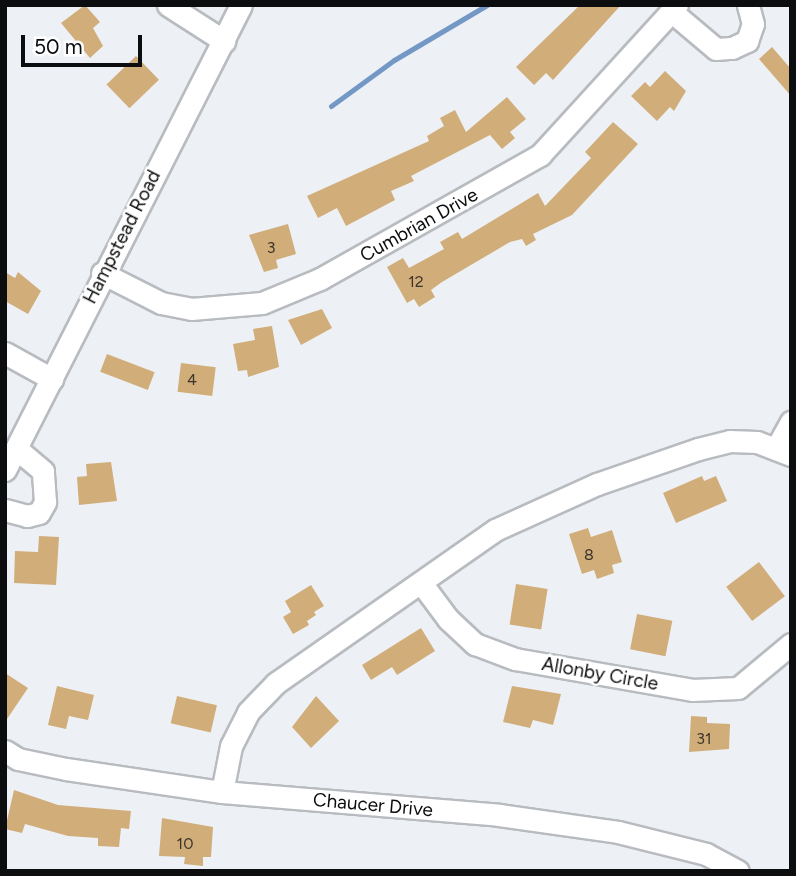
<!DOCTYPE html>
<html>
<head>
<meta charset="utf-8">
<style>
  body { margin:0 }
  #map { position:relative; width:796px; height:876px; overflow:hidden; background:#edf1f5; font-family:Figtree,sans-serif }
  div>[style] { position:absolute }
  [style*='--x'] { left:calc(var(--x)*1px); top:calc(var(--y)*1px); width:calc(var(--w)*1px); rotate:calc(var(--a)*1deg) }
  .stream>* { height:5px; margin:-2.5px; padding:0 2.5px; transform-origin:2.5px; border-radius:2.5px; background:#7498c6 }
  .building>* { inset:0; background:#d1ad7a; transform-origin:0 0 }
  .roads { filter:drop-shadow(2px 0 #b8bbc0) drop-shadow(-2px 0 #b8bbc0) drop-shadow(0 2px #b8bbc0) drop-shadow(0 -2px #b8bbc0) }
  .minor>* { height:21px; margin:-10.5px; padding:0 10.5px; transform-origin:10.5px; border-radius:10.5px; background:#fff }
  span { translate:-50% -50%; white-space:nowrap; text-align:center; line-height:1.15; -webkit-text-stroke:5px #fff; paint-order:stroke }
  .number-label { font-size:16px; color:#3d3529 }
  .number-label span { -webkit-text-stroke-width:0 }
  .street-label { font-size:19px; color:#0c0d0e }
  .frame { position:absolute; inset:0; border:7px solid #0c0d0e; pointer-events:none }
  .scale { position:absolute; left:21px; top:35px; width:121px; height:32px; box-sizing:border-box; border:4px solid #0c0d0e; border-top:0; padding-left:9px; font-size:21px; line-height:24px; white-space:nowrap; color:#0c0d0e; -webkit-text-stroke:5px #fff; paint-order:stroke }
</style>
</head>
<body>
<div id="map">
  <div class="stream">
    <div style="--x:331;--y:106;--w:78;--a:-36.1"></div>
    <div style="--x:394;--y:60;--w:108;--a:-30.6"></div>
  </div>
  <div class="building">
    <div style="clip-path:polygon(85px 5px,100px 22px,93px 28px,103px 46px,90px 58px,61px 23px)"></div>
    <div style="clip-path:polygon(580px 5px,621px 5px,553px 80px,546px 73px,534px 85px,516px 67px)"></div>
    <div style="clip-path:polygon(772px 47px,791px 69px,791px 96px,759px 59px)"></div>
    <div style="left:136px;top:56px;width:33px;height:41px;rotate:46deg"></div>
    <div style="clip-path:polygon(665px 71px,686px 91px,674px 111px,670px 107px,657px 121px,631px 96px,645px 82px,650px 87px)"></div>
    <div style="clip-path:polygon(507px 97px,526px 119px,510px 132px,515px 138px,502px 149px,490px 135px,411px 176px,414px 181px,391px 191px,395px 200px,346px 226px,337px 208px,318px 218px,307px 196px,429px 141px,427px 136px,444px 126px,440px 118px,455px 110px,466px 132px)"></div>
    <div style="clip-path:polygon(613px 122px,638px 144px,572px 215px,533px 234px,536px 240px,526px 246px,522px 239px,510px 242px,442px 282px,431px 290px,435px 297px,419px 307px,414px 299px,407px 303px,387px 267px,403px 258px,409px 268px,444px 249px,440px 242px,458px 232px,462px 239px,538px 193px,545px 206px,591px 158px,585px 152px)"></div>
    <div style="clip-path:polygon(288px 224px,296px 254px,276px 260px,278px 268px,264px 272px,249px 235px)"></div>
    <div style="clip-path:polygon(5px 272px,15px 278px,18px 272px,41px 291px,28px 314px,5px 301px)"></div>
    <div style="clip-path:polygon(322px 309px,332px 328px,301px 345px,288px 320px)"></div>
    <div style="clip-path:polygon(272px 326px,279px 367px,248px 377px,247px 370px,238px 371px,233px 344px,255px 340px,253px 329px)"></div>
    <div style="left:107px;top:354px;width:51px;height:19px;rotate:21deg"></div>
    <div style="left:181px;top:363px;width:35px;height:29px;rotate:7deg"></div>
    <div style="clip-path:polygon(111px 462px,117px 501px,79px 505px,77px 477px,87px 476px,86px 464px)"></div>
    <div style="clip-path:polygon(702px 476px,704px 481px,716px 476px,727px 501px,676px 523px,663px 493px)"></div>
    <div style="clip-path:polygon(588px 528px,591px 537px,612px 530px,622px 562px,612px 565px,614px 573px,597px 579px,594px 570px,582px 574px,569px 534px)"></div>
    <div style="clip-path:polygon(39px 536px,59px 537px,56px 585px,14px 583px,15px 551px,38px 552px)"></div>
    <div style="left:759px;top:562px;width:43px;height:41px;rotate:53deg"></div>
    <div style="left:516px;top:584px;width:32px;height:41px;rotate:9deg"></div>
    <div style="clip-path:polygon(311px 585px,324px 606px,314px 612px,316px 615px,307px 621px,309px 625px,293px 634px,283px 617px,291px 612px,285px 601px)"></div>
    <div style="left:637px;top:614px;width:36px;height:36px;rotate:11deg"></div>
    <div style="clip-path:polygon(421px 628px,435px 651px,397px 675px,392px 667px,371px 680px,362px 665px)"></div>
    <div style="clip-path:polygon(5px 673px,28px 688px,5px 722px)"></div>
    <div style="clip-path:polygon(57px 686px,94px 695px,88px 720px,69px 716px,66px 729px,48px 725px)"></div>
    <div style="clip-path:polygon(512px 686px,561px 694px,553px 725px,533px 720px,530px 728px,503px 722px)"></div>
    <div style="left:177px;top:696px;width:41px;height:28px;rotate:13deg"></div>
    <div style="clip-path:polygon(316px 696px,339px 721px,311px 748px,292px 727px)"></div>
    <div style="clip-path:polygon(691px 716px,707px 717px,707px 723px,730px 724px,729px 749px,689px 752px)"></div>
    <div style="clip-path:polygon(14px 790px,58px 805px,131px 811px,129px 829px,121px 828px,119px 847px,98px 846px,98px 838px,68px 836px,25px 824px,22px 833px,5px 829px)"></div>
    <div style="clip-path:polygon(162px 818px,213px 827px,211px 857px,203px 857px,203px 866px,184px 864px,185px 857px,159px 856px)"></div>
  </div>
  <div class="roads">
    <div class="minor">
      <div style="--x:168;--y:5;--w:67;--a:32.7"></div>
      <div style="--x:672;--y:12;--w:57;--a:40.1"></div>
      <div style="--x:716;--y:49;--w:16;--a:-4"></div>
      <div style="--x:732;--y:48;--w:17;--a:-25"></div>
      <div style="--x:747;--y:41;--w:18;--a:-71"></div>
      <div style="--x:753;--y:24;--w:20;--a:-105"></div>
      <div style="--x:102;--y:273;--w:66;--a:27"></div>
      <div style="--x:161;--y:303;--w:31;--a:11"></div>
      <div style="--x:191;--y:309;--w:71;--a:-4.8"></div>
      <div style="--x:262;--y:303;--w:63;--a:-22.5"></div>
      <div style="--x:320;--y:279;--w:253;--a:-29.4"></div>
      <div style="--x:540;--y:155;--w:203;--a:-47.6"></div>
      <div style="--x:5;--y:353;--w:54;--a:29"></div>
      <div style="--x:777;--y:447;--w:29;--a:-61"></div>
      <div style="--x:5;--y:470;--w:521;--a:-63.09"></div>
      <div style="--x:5;--y:510;--w:23;--a:15"></div>
      <div style="--x:27;--y:516;--w:12;--a:-14"></div>
      <div style="--x:39;--y:513;--w:13;--a:-61"></div>
      <div style="--x:45;--y:502;--w:31;--a:-94"></div>
      <div style="--x:43;--y:471;--w:34;--a:-140"></div>
      <div style="--x:422;--y:584;--w:44;--a:53.4"></div>
      <div style="--x:448;--y:619;--w:37;--a:43"></div>
      <div style="--x:475;--y:644;--w:43;--a:20.6"></div>
      <div style="--x:515;--y:659;--w:180;--a:9.9"></div>
      <div style="--x:692;--y:690;--w:46;--a:-2.5"></div>
      <div style="--x:738;--y:688;--w:69;--a:-39.7"></div>
      <div style="--x:5;--y:751;--w:15;--a:32"></div>
      <div style="--x:18;--y:759;--w:49;--a:11.8"></div>
      <div style="--x:66;--y:769;--w:158;--a:8.4"></div>
      <div style="--x:222;--y:792;--w:278;--a:4.7"></div>
      <div style="--x:499;--y:815;--w:120;--a:8.1"></div>
      <div style="--x:618;--y:832;--w:91;--a:14"></div>
      <div style="--x:706;--y:854;--w:36;--a:28"></div>
      <div style="--x:222;--y:792;--w:47;--a:-78.9"></div>
      <div style="--x:231;--y:746;--w:38;--a:-63"></div>
      <div style="--x:248;--y:712;--w:40;--a:-46"></div>
      <div style="--x:276;--y:683;--w:267;--a:-34.9"></div>
      <div style="--x:495;--y:530;--w:112;--a:-24.3"></div>
      <div style="--x:597;--y:484;--w:107;--a:-19.1"></div>
      <div style="--x:698;--y:449;--w:33;--a:-14"></div>
      <div style="--x:730;--y:441;--w:27;--a:2"></div>
      <div style="--x:757;--y:442;--w:36;--a:21"></div>
    </div>
  </div>
  <div class="number-label">
    <span style="left:271px;top:248px">3</span>
    <span style="left:416px;top:282px">12</span>
    <span style="left:192px;top:380px">4</span>
    <span style="left:589px;top:555px">8</span>
    <span style="left:704px;top:739px">31</span>
    <span style="left:185px;top:844px">10</span>
  </div>
  <div class="street-label">
    <span style="left:419px;top:225px;rotate:-29deg">Cumbrian Drive</span>
    <span style="left:122px;top:237px;rotate:-63deg">Hampstead Road</span>
    <span style="left:600px;top:674px;rotate:10deg">Allonby Circle</span>
    <span style="left:373px;top:805px;rotate:5deg">Chaucer Drive</span>
  </div>
  <div class="frame"></div>
  <div class="scale">50 m</div>
</div>
</body>
</html>
